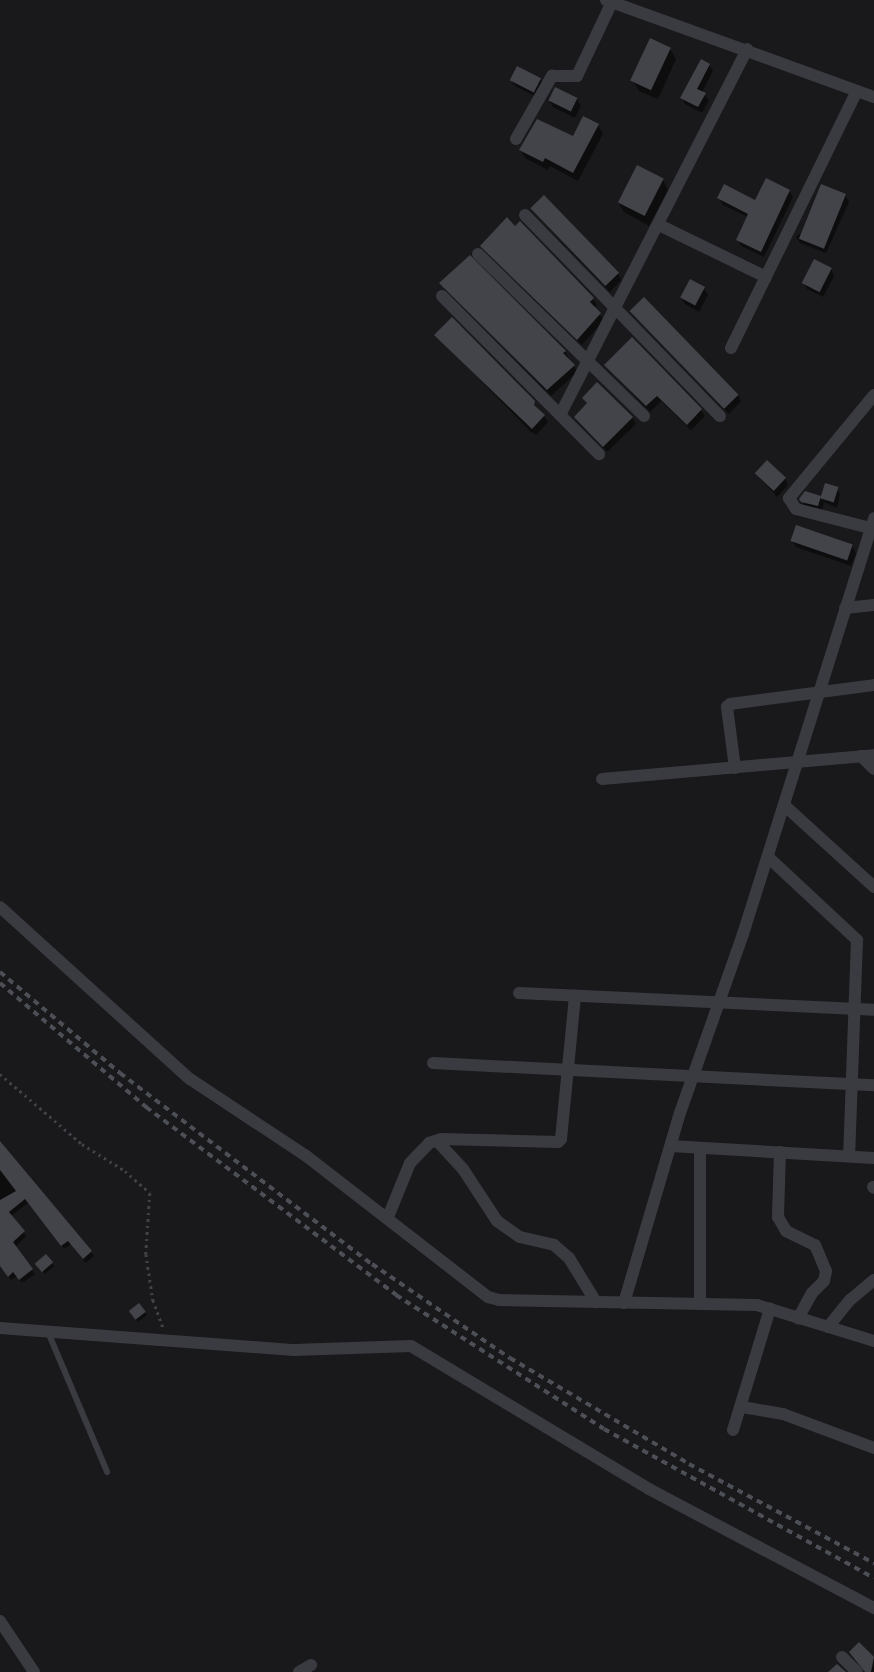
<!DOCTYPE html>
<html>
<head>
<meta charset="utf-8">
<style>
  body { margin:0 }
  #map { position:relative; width:874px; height:1672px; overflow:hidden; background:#19191c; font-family:Arial,sans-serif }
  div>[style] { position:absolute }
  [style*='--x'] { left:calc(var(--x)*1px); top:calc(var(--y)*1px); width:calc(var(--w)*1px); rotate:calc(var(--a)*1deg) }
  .shadow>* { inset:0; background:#0007; transform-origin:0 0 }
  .building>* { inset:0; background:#434449; transform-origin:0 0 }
  .path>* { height:2.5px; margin-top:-1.25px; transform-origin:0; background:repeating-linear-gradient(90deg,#404248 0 2.5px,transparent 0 6.5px) }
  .service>* { height:6px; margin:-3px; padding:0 3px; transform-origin:3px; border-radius:3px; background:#3a3b41 }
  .minor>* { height:12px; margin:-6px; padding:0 6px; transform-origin:6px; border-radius:6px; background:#3a3b41 }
  .rail>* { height:4px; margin-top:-2px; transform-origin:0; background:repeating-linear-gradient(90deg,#4d4f56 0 6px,transparent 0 11px) }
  span { translate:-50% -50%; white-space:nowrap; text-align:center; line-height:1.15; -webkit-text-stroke:4.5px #141417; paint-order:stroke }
</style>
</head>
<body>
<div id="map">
  <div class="shadow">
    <div style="clip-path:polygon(670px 49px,676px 59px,658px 99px,639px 91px,633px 81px)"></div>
    <div style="clip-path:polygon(709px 65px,713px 71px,702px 92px,709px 100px,702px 113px,685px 104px,682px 98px)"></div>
    <div style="clip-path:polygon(540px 79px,544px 86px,537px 97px,515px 86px,511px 80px)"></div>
    <div style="clip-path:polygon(577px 99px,581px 106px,575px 118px,553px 107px,549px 100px)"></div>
    <div style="clip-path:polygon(598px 125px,603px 134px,578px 181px,550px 166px,548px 170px,525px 158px,520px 150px,573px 138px)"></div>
    <div style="clip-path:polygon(663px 180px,668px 190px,649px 226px,624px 212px,618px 202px)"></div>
    <div style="clip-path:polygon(789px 191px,793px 197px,764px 257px,741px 246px,738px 240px,748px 217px,723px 205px,719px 198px,756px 202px)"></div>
    <div style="clip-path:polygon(845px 195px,849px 202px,826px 253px,800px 243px,796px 237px)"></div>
    <div style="clip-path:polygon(532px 210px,618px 273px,621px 280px,610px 292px)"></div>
    <div style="clip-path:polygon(481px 246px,593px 299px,597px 305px,594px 308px,604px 320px,582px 345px)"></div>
    <div style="clip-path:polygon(831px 269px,834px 276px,823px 297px,807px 289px,804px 283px)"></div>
    <div style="clip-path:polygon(690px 280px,704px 288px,708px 295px,699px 312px,685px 304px,681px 298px)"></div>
    <div style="clip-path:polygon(441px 283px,565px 352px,577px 372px,551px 396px)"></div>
    <div style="clip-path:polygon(631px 311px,738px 395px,741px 401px,729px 414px)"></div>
    <div style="clip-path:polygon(436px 335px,544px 416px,548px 422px,536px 435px,531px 432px)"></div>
    <div style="clip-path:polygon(605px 365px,701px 410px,705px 416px,691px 430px,661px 401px,650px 412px)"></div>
    <div style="clip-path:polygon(584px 398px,632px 417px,636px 424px,607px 452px,576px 417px,587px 405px)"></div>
    <div style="clip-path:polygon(756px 474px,785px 479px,788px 485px,777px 497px)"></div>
    <div style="clip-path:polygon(826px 485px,837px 488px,840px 494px,837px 508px,824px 502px,822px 512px,804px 505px,801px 499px,820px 497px,822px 500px)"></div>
    <div style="clip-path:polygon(792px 541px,852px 546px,856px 553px,851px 566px,796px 547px)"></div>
    <div style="clip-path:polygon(0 1143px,91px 1252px,94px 1256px,86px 1263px,71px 1244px,64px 1249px,28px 1203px,11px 1216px,26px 1236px,15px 1247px,35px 1274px,22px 1283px,17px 1276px,11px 1280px,0 1265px)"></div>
    <div style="left:46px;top:1256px;width:13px;height:12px;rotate:51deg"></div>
    <div style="clip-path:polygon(139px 1305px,147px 1315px,138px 1322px,132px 1314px)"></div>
    <div style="clip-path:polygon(859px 1644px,874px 1659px,874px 1672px,865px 1672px,850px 1653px)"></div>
  </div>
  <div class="building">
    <div style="left:650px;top:38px;width:23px;height:47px;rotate:25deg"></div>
    <div style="clip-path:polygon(701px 59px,710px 64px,697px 89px,706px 93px,698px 107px,680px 98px)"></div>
    <div style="left:517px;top:66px;width:27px;height:16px;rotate:27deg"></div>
    <div style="left:555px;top:87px;width:25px;height:15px;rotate:26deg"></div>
    <div style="clip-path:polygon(583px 116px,599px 124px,573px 173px,545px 158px,543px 162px,519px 150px,537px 119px,573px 136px)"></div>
    <div style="left:637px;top:165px;width:30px;height:42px;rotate:27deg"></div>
    <div style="clip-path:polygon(766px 178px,790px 190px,761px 252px,736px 240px,748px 214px,717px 198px,724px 184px,755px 200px)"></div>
    <div style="left:821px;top:184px;width:27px;height:59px;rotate:22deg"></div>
    <div style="left:544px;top:195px;width:108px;height:19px;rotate:46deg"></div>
    <div style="clip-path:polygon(507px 217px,515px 226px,520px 221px,594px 298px,590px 302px,601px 313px,577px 340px,480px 246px)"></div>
    <div style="clip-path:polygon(470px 255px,566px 351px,563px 353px,575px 365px,547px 390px,439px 283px)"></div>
    <div style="left:814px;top:259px;width:20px;height:27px;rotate:27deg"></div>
    <div style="left:690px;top:279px;width:17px;height:21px;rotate:28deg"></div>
    <div style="left:644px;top:297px;width:136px;height:20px;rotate:46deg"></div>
    <div style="clip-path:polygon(452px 317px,535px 401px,534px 405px,545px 415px,532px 429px,434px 335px)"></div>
    <div style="clip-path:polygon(632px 337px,702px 409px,687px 425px,657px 396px,646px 406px,604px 365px)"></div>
    <div style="clip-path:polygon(597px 382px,633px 417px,603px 447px,574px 417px,587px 403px,582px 398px)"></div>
    <div style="left:767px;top:460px;width:26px;height:18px;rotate:43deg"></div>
    <div style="left:825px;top:483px;width:14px;height:16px;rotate:17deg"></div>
    <div style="clip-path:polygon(805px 491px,821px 496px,818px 506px,801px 502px,799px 499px)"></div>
    <div style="left:796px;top:525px;width:60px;height:17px;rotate:19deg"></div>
    <div style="clip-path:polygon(0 1141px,92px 1251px,83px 1259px,68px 1241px,61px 1246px,25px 1199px,9px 1212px,25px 1231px,13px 1242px,33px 1269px,19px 1280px,13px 1272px,8px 1277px,0 1266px,0 1200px,16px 1191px,0 1170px)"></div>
    <div style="left:46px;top:1254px;width:11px;height:15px;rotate:49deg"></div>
    <div style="left:139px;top:1303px;width:11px;height:13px;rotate:52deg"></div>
    <div style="clip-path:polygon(859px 1642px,874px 1657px,871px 1672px,865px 1672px,849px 1652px)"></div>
    <div style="clip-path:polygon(837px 1664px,846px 1672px,828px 1672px)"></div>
  </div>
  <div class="path">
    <div style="--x:0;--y:1074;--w:108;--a:40.5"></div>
    <div style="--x:82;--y:1144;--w:51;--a:32.1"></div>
    <div style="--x:125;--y:1171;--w:33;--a:41"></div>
    <div style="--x:150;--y:1193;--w:61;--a:93.8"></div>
    <div style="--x:146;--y:1254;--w:47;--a:81.3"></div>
    <div style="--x:153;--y:1300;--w:30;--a:70"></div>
  </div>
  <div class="service">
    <div style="--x:48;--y:1332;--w:152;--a:67.1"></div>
  </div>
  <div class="minor">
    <div style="--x:606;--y:0;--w:285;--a:19.9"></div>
    <div style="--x:516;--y:139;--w:73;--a:-60.3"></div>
    <div style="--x:552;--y:76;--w:25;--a:0"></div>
    <div style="--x:577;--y:76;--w:80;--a:-64.7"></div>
    <div style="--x:525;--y:215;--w:280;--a:45.9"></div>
    <div style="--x:659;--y:225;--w:119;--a:25.9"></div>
    <div style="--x:478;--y:254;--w:232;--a:44.3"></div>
    <div style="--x:442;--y:296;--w:223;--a:45.2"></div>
    <div style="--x:731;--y:348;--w:286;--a:-63.9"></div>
    <div style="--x:874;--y:395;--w:134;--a:129.5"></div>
    <div style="--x:789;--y:498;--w:13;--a:58"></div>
    <div style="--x:796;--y:509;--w:81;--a:14.4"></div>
    <div style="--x:560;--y:415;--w:411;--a:-62.9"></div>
    <div style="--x:845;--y:608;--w:29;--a:-6"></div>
    <div style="--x:861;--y:756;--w:18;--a:45"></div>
    <div style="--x:735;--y:768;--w:62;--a:-97.5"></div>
    <div style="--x:727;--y:707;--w:4;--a:-45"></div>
    <div style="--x:730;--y:704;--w:145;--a:-7.5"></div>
    <div style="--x:602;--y:779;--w:273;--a:-5"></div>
    <div style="--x:784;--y:805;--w:122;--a:42.3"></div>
    <div style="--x:768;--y:857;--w:122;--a:43"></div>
    <div style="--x:857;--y:940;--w:216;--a:92.1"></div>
    <div style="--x:0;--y:907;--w:256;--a:42.2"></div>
    <div style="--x:190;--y:1079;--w:138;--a:33.5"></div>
    <div style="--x:305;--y:1155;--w:232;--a:37.8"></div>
    <div style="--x:488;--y:1297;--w:11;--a:15"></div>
    <div style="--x:499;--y:1300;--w:258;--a:1.1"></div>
    <div style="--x:757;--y:1305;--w:122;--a:17.1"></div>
    <div style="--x:519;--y:993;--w:355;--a:2.7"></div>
    <div style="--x:433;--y:1063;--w:442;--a:2.9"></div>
    <div style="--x:437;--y:1141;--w:38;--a:47"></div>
    <div style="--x:463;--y:1169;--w:62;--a:56.8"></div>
    <div style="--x:497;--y:1221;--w:28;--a:35"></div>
    <div style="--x:520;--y:1237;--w:35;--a:13"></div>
    <div style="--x:554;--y:1245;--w:20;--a:41"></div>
    <div style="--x:569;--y:1258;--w:52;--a:58.5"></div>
    <div style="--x:671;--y:1146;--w:203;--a:3.4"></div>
    <div style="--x:700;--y:1148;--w:156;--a:90"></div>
    <div style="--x:780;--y:1152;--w:65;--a:91.8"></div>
    <div style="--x:778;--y:1217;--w:16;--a:60"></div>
    <div style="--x:786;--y:1231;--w:32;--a:26"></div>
    <div style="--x:815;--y:1245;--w:28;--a:67"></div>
    <div style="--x:826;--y:1271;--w:10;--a:101"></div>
    <div style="--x:824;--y:1281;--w:17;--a:135"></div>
    <div style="--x:812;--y:1293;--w:29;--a:119"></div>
    <div style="--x:873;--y:1187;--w:1;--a:45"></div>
    <div style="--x:388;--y:1217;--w:58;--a:-67.8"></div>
    <div style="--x:410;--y:1163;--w:28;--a:-46"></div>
    <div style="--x:429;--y:1143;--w:13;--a:-18"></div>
    <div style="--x:441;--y:1139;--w:117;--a:1.5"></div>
    <div style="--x:558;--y:1142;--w:4;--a:-45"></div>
    <div style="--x:561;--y:1139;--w:144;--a:-84.4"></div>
    <div style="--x:624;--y:1303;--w:198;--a:-73.6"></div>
    <div style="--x:680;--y:1113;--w:190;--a:-70.6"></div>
    <div style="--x:743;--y:934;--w:436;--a:-72.5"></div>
    <div style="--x:828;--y:1327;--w:35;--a:-51"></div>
    <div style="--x:850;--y:1300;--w:31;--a:-40"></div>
    <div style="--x:0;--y:1328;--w:295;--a:4.3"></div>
    <div style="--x:294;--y:1350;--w:117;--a:-2"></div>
    <div style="--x:411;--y:1346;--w:278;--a:31"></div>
    <div style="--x:649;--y:1489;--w:255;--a:27.9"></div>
    <div style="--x:742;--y:1407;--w:42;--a:9.7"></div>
    <div style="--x:783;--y:1414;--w:97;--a:20.5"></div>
    <div style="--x:733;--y:1430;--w:127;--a:-73"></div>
    <div style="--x:0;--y:1621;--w:61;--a:56.3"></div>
    <div style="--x:842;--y:1657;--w:21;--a:45"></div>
    <div style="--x:299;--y:1672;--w:14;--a:-30"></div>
  </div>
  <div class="rail">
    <div style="--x:0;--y:972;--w:157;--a:40.1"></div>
    <div style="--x:120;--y:1073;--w:316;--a:37.2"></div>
    <div style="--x:372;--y:1264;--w:167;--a:34.3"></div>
    <div style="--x:510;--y:1358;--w:208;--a:30.6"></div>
    <div style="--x:689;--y:1464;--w:210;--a:28.2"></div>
    <div style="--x:0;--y:983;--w:192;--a:40.3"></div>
    <div style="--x:146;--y:1107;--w:313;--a:36.9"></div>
    <div style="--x:396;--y:1295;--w:247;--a:32.8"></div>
    <div style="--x:604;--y:1429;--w:308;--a:28.9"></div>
  </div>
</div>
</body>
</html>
